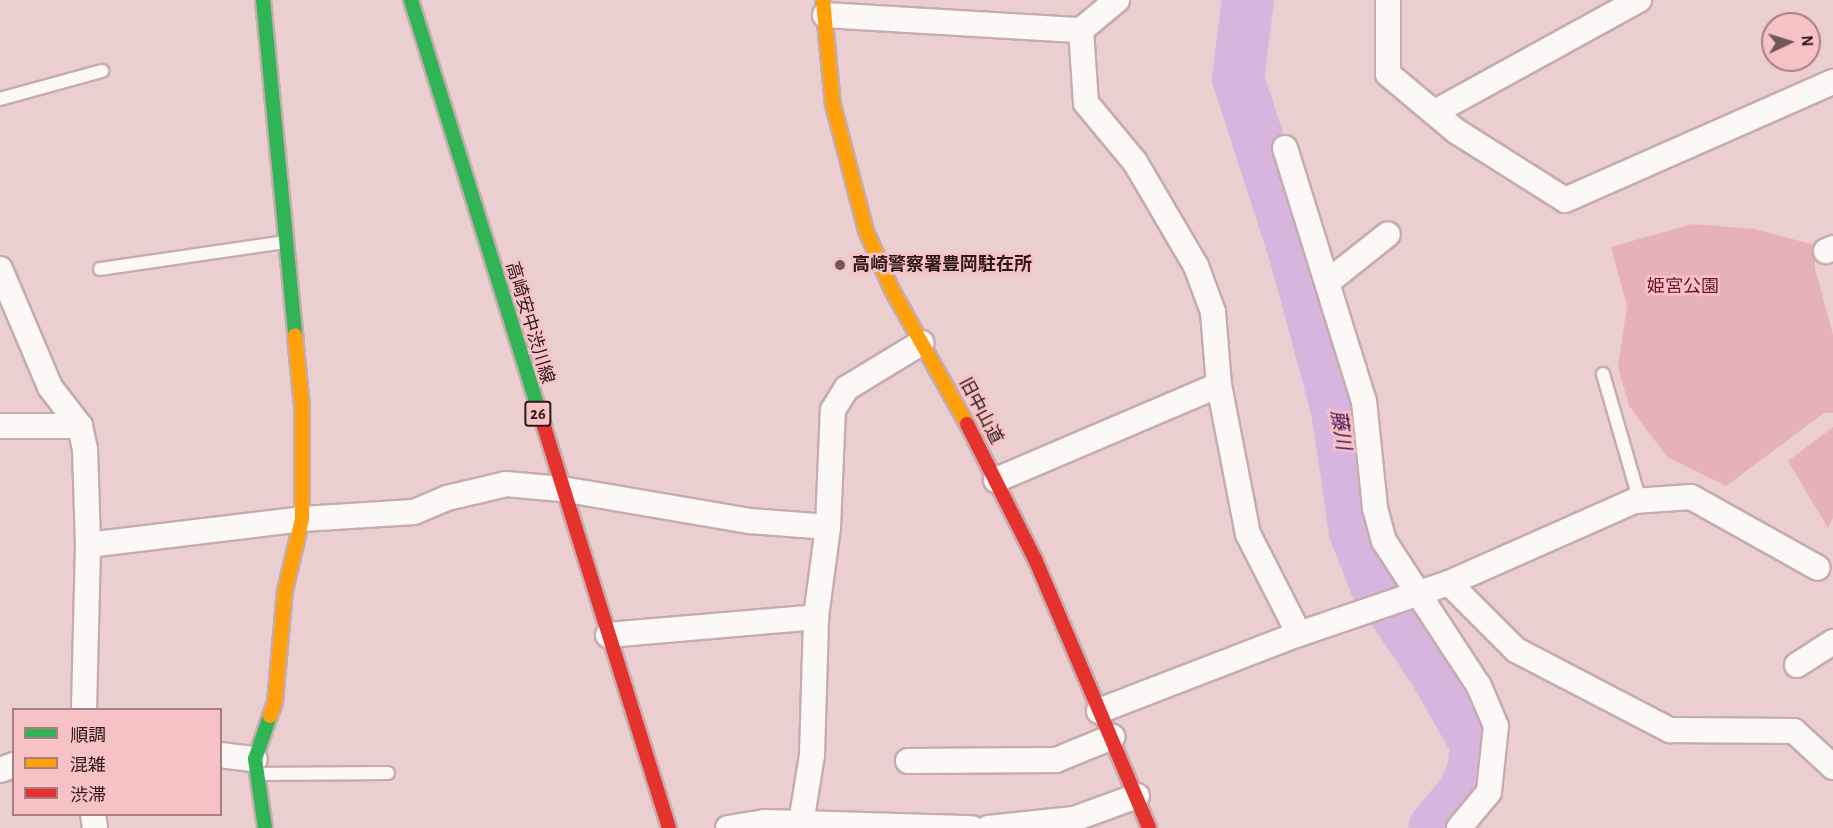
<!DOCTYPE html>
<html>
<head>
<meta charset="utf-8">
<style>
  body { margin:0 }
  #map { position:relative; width:1833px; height:828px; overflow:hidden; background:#ebced0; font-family:"Alegreya Sans","Noto Sans JP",sans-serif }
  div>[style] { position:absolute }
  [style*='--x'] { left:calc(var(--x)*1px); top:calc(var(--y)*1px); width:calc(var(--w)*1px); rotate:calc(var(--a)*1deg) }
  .green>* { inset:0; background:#e7b2b7 }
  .river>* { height:52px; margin:-26px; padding:0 26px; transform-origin:26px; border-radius:26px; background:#d8b5de }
  .roads { filter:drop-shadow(2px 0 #c6acae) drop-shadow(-2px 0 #c6acae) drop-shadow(0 2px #c6acae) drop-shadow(0 -2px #c6acae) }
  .lane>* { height:12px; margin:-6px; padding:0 6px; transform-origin:6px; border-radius:6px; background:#fcf8f8 }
  .street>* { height:24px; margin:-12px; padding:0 12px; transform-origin:12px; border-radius:12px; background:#fcf8f8 }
  .fast>* { height:14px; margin:-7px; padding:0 7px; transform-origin:7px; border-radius:7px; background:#30b455 }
  .slow>* { height:14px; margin:-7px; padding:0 7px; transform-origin:7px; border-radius:7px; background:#ff9f0a }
  .jam>* { height:14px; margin:-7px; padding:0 7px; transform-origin:7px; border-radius:7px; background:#e5322d }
  .dots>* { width:16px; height:16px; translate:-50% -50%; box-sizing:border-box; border:3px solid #f7c2c6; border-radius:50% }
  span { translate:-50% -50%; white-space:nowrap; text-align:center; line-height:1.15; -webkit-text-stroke:5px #f7c2c6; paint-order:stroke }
  .shield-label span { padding:2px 4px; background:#f7c2c6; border:2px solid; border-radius:4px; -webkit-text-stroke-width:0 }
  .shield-label { font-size:16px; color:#2e1719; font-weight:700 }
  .poi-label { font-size:18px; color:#2e1719; font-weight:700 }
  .left { translate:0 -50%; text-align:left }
  .park-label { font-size:18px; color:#6a1227 }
  .street-label { font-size:18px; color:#2e1719 }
  .water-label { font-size:20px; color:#3e0e52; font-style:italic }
  .legend { position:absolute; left:12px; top:708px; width:210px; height:108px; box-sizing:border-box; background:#f7c2c6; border:2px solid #a77e81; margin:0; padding:8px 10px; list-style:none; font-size:18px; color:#2e1719 }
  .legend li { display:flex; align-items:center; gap:12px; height:30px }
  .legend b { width:30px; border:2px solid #a77e81 }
  .north { position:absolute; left:1761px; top:12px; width:60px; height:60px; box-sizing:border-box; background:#f7c2c6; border:2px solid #a77e81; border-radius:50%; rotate:86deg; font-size:16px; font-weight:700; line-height:24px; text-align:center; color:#2e1719 }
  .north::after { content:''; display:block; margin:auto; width:21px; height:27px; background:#705759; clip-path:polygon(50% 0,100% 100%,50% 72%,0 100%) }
</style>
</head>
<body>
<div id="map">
  <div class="green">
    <div style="clip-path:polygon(1692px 224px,1755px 229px,1815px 245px,1815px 268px,1833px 335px,1833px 413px,1824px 413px,1726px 486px,1667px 457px,1629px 406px,1618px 367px,1627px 306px,1611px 247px)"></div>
    <div style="clip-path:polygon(1833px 427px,1833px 518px,1828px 528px,1788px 461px)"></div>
  </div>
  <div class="river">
    <div style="--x:1248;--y:0;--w:79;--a:97.3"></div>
    <div style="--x:1238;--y:78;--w:192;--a:72.1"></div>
    <div style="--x:1297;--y:261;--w:154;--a:75"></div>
    <div style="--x:1337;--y:410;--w:123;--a:81.6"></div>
    <div style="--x:1355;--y:532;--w:55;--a:68.6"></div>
    <div style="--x:1375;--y:583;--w:107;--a:56"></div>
    <div style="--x:1435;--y:672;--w:83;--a:60.3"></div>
    <div style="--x:1476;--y:744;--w:28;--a:96"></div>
    <div style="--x:1473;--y:772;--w:28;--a:117"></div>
    <div style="--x:1460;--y:797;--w:40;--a:130"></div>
  </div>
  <div class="roads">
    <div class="lane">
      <div style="--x:0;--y:99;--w:106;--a:-15.4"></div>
      <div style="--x:100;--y:269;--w:187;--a:-8.3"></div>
      <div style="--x:1603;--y:374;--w:132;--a:73.8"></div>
      <div style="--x:257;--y:774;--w:131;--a:-0.4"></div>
    </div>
    <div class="street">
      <div style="--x:1388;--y:0;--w:74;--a:90"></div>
      <div style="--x:1388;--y:74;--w:89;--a:40"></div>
      <div style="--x:1456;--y:131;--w:129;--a:32.3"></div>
      <div style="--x:1565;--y:200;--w:293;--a:-23.8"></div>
      <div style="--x:825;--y:15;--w:256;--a:3.4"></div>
      <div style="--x:1081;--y:30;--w:47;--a:-39.8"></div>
      <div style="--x:1081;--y:30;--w:73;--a:86.1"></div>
      <div style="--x:1086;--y:103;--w:77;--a:50.3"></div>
      <div style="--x:1135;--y:162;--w:121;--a:59.6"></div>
      <div style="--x:1196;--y:266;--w:49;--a:69.7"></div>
      <div style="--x:1213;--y:312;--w:73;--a:85.3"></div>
      <div style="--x:1219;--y:385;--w:152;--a:79"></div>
      <div style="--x:1248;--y:534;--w:112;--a:63"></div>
      <div style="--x:1435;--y:112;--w:233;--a:-28.8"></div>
      <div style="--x:1285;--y:148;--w:265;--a:72.7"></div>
      <div style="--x:1364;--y:401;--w:108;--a:84.1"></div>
      <div style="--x:1375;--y:508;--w:34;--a:75"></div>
      <div style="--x:1384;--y:541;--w:173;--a:56.8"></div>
      <div style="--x:1479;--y:686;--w:43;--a:67"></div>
      <div style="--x:1496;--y:726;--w:66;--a:96.1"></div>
      <div style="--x:1489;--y:792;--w:47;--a:129.8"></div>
      <div style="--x:1826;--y:251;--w:8;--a:-23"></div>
      <div style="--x:0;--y:269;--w:128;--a:67"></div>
      <div style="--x:50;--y:387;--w:49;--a:52.4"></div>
      <div style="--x:80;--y:426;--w:24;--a:78"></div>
      <div style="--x:85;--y:449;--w:96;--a:88.2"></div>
      <div style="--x:88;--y:545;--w:165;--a:91.4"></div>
      <div style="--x:1329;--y:281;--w:75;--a:-38.5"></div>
      <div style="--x:0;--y:426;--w:80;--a:0"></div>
      <div style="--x:996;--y:480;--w:242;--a:-23.1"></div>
      <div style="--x:88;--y:545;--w:216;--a:-6.9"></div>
      <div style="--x:302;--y:519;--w:112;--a:-3.6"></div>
      <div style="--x:414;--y:512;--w:36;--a:-23"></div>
      <div style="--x:447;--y:498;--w:61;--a:-13.3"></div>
      <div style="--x:506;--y:484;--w:56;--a:5.1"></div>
      <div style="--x:562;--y:489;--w:191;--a:9.7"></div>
      <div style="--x:750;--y:521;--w:78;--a:4.4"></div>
      <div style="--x:1449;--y:583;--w:95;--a:45"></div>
      <div style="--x:1516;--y:650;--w:174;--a:27.5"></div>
      <div style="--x:1670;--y:730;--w:124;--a:0.5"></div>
      <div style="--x:1794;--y:731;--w:53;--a:42.7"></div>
      <div style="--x:608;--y:635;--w:209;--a:-4.9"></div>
      <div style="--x:1797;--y:665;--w:43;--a:-32.6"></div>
      <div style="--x:1099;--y:711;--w:214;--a:-21.1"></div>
      <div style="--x:1299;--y:634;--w:158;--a:-18.8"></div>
      <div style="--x:1449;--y:583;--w:202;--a:-23.9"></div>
      <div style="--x:1634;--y:501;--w:57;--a:-4"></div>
      <div style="--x:1691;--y:497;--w:145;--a:29.2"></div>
      <div style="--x:220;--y:755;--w:35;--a:7"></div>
      <div style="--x:908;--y:761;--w:148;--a:-0.4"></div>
      <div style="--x:1056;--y:760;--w:61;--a:-22.3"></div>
      <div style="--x:0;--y:770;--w:15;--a:-20"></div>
      <div style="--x:93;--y:814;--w:14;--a:82"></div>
      <div style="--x:801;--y:823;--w:69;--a:-80.8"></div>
      <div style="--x:812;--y:755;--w:138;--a:-88.3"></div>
      <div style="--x:816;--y:617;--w:91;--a:-82.4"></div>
      <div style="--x:828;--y:527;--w:117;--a:-87.6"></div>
      <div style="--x:833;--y:410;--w:26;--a:-58"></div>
      <div style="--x:847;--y:388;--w:87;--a:-31.3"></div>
      <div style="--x:728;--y:828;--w:37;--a:-9"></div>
      <div style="--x:765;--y:822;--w:207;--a:1.7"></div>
      <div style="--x:988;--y:828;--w:86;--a:-6"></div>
      <div style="--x:1074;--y:819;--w:67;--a:-20.1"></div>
    </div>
    <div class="fast">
      <div style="--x:263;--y:0;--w:337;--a:84.5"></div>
      <div style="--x:411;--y:0;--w:440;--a:72.7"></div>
      <div style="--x:265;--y:828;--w:70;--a:-98.2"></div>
      <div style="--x:255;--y:759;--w:46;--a:-70.8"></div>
    </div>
    <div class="slow">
      <div style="--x:823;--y:0;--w:105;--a:84.6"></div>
      <div style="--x:833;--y:105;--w:130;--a:75.3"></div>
      <div style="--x:866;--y:231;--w:64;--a:66.2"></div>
      <div style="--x:892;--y:290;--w:154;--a:60.8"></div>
      <div style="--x:270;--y:716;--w:15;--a:-70"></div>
      <div style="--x:275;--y:702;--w:111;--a:-84.9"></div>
      <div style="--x:285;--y:591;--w:74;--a:-76.7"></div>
      <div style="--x:302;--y:519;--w:112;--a:-90"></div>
      <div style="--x:302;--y:407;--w:72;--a:-95.6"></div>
    </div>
    <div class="jam">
      <div style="--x:542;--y:420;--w:427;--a:72.7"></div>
      <div style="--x:967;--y:424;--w:151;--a:63.3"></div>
      <div style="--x:1035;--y:559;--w:292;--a:67"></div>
    </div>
  </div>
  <div class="dots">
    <div style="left:840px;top:265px;background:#705759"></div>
  </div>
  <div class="shield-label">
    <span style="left:538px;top:414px">26</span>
  </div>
  <div class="poi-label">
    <span class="left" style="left:852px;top:265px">高崎警察署豊岡駐在所</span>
  </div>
  <div class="park-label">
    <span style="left:1683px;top:287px">姫宮公園</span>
  </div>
  <div class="street-label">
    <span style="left:529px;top:323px;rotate:73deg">高崎安中渋川線</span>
    <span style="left:980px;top:411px;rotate:62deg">旧中山道</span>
  </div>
  <div class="water-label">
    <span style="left:1340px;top:430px;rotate:81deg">藤川</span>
  </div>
  <ul class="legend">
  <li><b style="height:8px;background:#30b455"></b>順調</li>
  <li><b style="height:8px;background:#ff9f0a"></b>混雑</li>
  <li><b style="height:8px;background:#e5322d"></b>渋滞</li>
  </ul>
  <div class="north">N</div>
</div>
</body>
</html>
